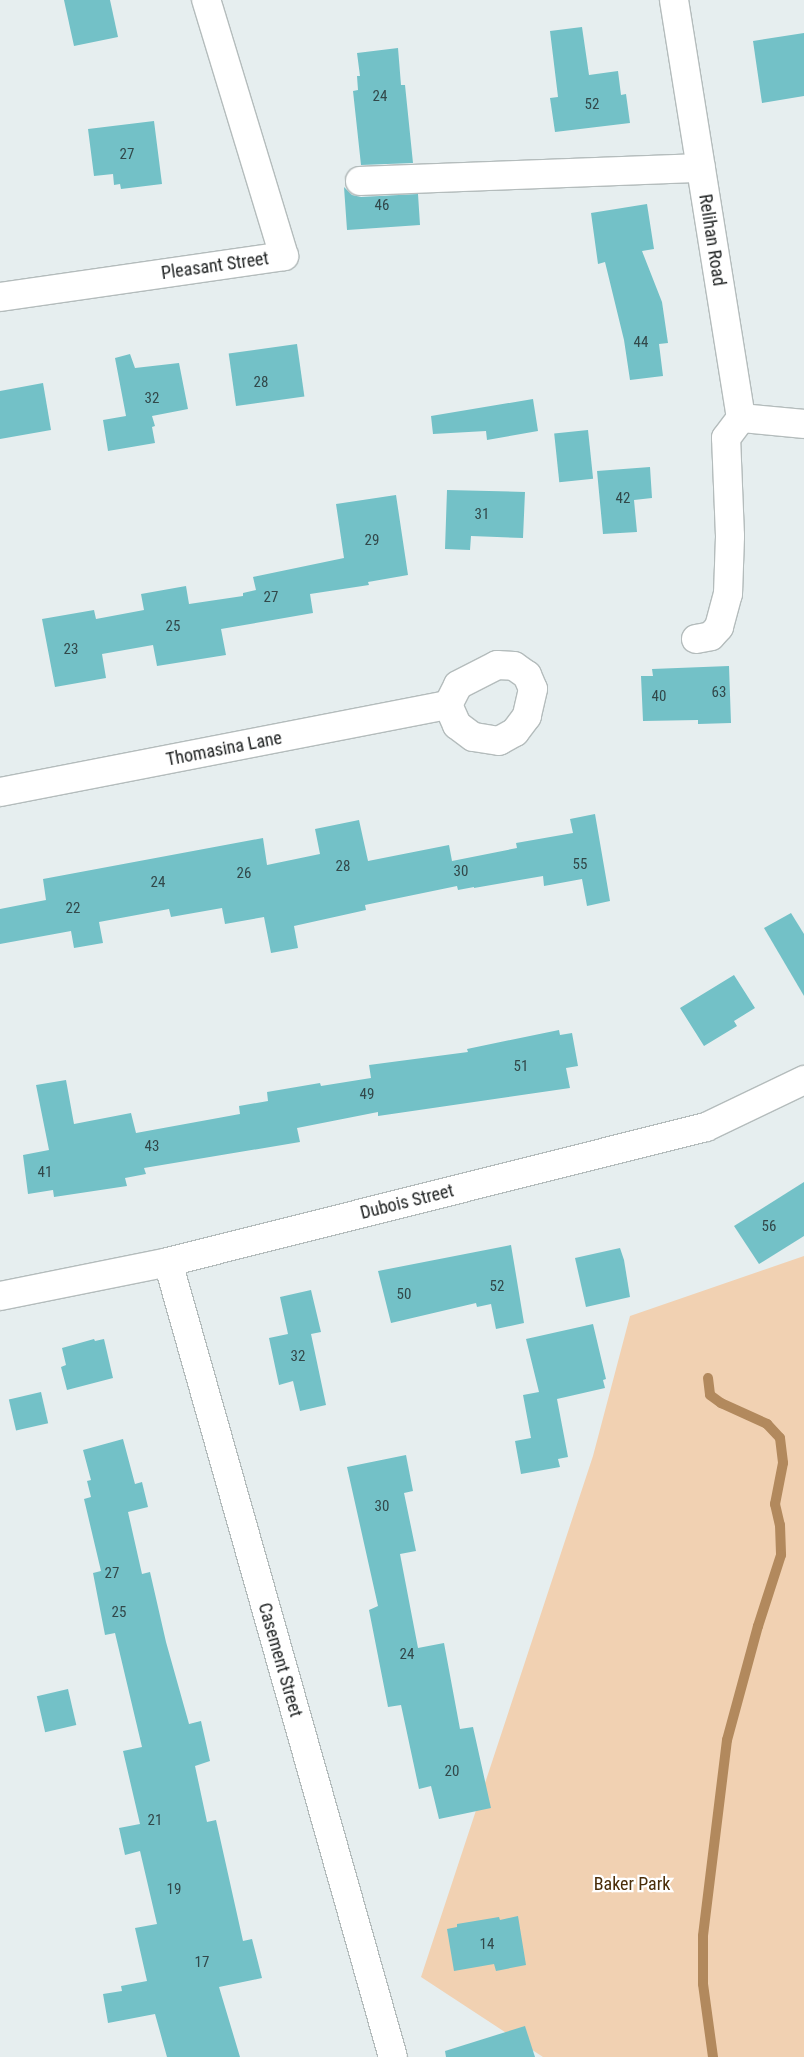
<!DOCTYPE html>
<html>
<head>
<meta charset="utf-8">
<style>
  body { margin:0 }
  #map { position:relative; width:804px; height:2057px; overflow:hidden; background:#e6eeef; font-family:"Roboto Condensed",sans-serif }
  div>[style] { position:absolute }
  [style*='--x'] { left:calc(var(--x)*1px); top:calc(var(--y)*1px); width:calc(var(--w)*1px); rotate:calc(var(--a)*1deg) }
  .green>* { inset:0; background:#f1d1b2 }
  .stream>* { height:10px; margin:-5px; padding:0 5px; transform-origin:5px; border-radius:5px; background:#b2895d }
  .building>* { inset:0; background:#73c1c7; transform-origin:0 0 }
  .roads { filter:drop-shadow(1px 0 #b4bcbc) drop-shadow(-1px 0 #b4bcbc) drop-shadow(0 1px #b4bcbc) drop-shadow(0 -1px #b4bcbc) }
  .minor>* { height:28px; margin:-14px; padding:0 14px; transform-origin:14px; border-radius:14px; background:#fff }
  span { translate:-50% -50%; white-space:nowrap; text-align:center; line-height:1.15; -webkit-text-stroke:4.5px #fff; paint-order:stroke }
  .number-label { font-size:15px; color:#32484a }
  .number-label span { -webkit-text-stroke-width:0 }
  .street-label { font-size:18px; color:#1d2020 }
  .park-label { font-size:18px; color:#4a2d09 }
</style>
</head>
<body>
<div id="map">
  <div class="green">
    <div style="clip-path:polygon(804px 1256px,804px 2057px,543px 2057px,421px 1977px,593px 1456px,630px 1316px)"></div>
  </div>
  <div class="stream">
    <div style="--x:708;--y:1378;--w:17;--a:83"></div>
    <div style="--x:710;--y:1395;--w:14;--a:36"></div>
    <div style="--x:721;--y:1403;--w:51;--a:24.5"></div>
    <div style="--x:767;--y:1424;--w:19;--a:47"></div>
    <div style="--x:780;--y:1438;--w:25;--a:83"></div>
    <div style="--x:783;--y:1463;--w:42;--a:101"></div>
    <div style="--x:775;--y:1504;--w:22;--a:77"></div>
    <div style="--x:780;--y:1525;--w:30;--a:88"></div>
    <div style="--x:781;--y:1555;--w:75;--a:107.9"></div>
    <div style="--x:758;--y:1626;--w:118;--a:105.2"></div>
    <div style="--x:727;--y:1740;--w:197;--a:97"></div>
    <div style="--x:703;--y:1936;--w:48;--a:90"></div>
    <div style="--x:703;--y:1984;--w:74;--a:82.2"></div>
  </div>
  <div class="building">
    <div style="clip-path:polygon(64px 0,110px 0,118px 37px,74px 46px)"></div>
    <div style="clip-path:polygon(582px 27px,589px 75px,618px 71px,621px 95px,626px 94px,630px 123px,555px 132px,550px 98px,558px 97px,550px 31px)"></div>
    <div style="clip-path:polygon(804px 33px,804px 96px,762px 103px,753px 41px)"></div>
    <div style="clip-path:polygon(398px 48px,401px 85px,405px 85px,413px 163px,361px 165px,353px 91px,358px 90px,357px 76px,360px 76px,357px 53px)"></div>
    <div style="clip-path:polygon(154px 121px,162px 184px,121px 189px,120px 184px,114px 185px,113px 174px,94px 176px,88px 129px)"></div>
    <div style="clip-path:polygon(344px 187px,352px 195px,361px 197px,418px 194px,420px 225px,347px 230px)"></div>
    <div style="clip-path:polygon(647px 204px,654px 249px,642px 251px,662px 302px,668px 343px,659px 344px,663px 376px,630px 380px,624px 340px,605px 262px,598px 264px,591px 213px)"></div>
    <div style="left:297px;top:344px;width:53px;height:69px;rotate:82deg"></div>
    <div style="clip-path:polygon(130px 354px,135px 368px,179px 363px,188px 409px,152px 416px,155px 426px,152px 427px,155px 443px,108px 451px,103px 420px,126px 416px,115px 358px)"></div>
    <div style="clip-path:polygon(43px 383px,51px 430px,0 439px,0 391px)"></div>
    <div style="clip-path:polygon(533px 399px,538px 431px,487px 440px,486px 431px,433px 434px,431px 416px)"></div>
    <div style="left:588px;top:430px;width:49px;height:34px;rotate:84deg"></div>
    <div style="clip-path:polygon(650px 467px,652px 498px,634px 500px,637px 532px,603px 534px,597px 471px)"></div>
    <div style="clip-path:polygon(447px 490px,525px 492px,523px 538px,471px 536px,470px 550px,445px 549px)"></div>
    <div style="clip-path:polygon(396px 495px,408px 575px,368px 582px,369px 585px,310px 594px,313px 613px,221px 629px,226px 655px,157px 666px,153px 645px,102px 654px,106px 678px,55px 687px,42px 619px,94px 610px,96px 619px,144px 610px,141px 594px,186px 586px,189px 604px,243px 596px,243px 593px,256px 590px,253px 577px,344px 558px,336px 504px)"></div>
    <div style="clip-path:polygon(729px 666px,731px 723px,698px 724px,698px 720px,643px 721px,641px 676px,653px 676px,652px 669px)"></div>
    <div style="clip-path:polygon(595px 814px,610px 901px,587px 906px,582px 879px,544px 886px,543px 876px,474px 888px,474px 887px,458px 890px,457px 886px,365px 905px,366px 910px,294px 926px,298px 948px,271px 953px,264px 917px,225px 924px,222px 908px,171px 917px,169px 909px,99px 922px,103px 943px,74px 948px,71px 931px,0 944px,0 909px,46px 900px,43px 879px,263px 838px,267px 865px,320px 854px,315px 829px,359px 820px,368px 861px,449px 845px,452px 861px,517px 848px,516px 843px,573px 833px,570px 819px)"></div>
    <div style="clip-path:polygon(791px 913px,804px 934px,804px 996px,764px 928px)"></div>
    <div style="clip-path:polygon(734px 975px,755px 1008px,734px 1021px,737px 1026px,704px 1046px,680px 1008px)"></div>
    <div style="clip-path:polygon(559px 1030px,560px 1035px,572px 1033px,578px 1066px,566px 1068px,570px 1088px,378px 1116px,378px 1112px,297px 1128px,300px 1142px,144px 1168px,146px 1174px,125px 1178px,127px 1186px,54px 1197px,53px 1190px,28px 1194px,23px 1155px,49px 1150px,36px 1085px,66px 1080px,74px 1124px,131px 1113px,136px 1133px,240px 1114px,239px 1106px,268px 1101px,267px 1092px,320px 1083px,321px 1086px,371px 1078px,369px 1065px,468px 1052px,467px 1049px)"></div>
    <div style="clip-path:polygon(804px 1182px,804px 1236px,759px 1264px,734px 1226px)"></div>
    <div style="clip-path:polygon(511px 1245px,524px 1323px,496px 1329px,491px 1304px,477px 1307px,476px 1303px,391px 1323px,378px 1271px)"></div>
    <div style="clip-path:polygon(620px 1248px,624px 1260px,630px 1297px,586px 1307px,575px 1258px)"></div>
    <div style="clip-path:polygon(311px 1290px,321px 1332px,311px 1334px,326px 1405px,300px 1411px,293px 1381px,279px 1385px,269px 1338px,288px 1334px,280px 1297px)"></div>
    <div style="clip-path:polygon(593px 1324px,606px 1379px,603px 1380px,605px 1388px,557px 1399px,568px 1457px,558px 1459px,560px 1467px,521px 1474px,515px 1441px,531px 1438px,523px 1395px,539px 1392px,526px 1339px)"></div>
    <div style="clip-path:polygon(94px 1339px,95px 1341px,104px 1339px,113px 1378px,67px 1390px,61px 1367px,66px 1365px,62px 1348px)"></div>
    <div style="left:41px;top:1392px;width:32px;height:33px;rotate:77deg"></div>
    <div style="clip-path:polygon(123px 1439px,135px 1484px,142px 1482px,148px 1507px,128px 1512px,142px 1574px,150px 1572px,166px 1642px,189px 1724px,201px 1721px,210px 1761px,195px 1766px,207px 1822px,216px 1820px,243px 1941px,252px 1939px,262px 1978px,219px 1987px,240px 2057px,167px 2057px,155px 2014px,108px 2023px,103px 1994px,122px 1991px,121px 1986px,147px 1981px,135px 1928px,157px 1924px,140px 1851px,125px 1855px,119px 1828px,140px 1824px,123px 1751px,142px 1747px,115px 1633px,105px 1635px,93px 1573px,101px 1571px,84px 1499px,91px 1497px,87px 1481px,91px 1480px,83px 1450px)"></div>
    <div style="clip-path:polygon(406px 1455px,413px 1491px,404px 1493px,416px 1551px,400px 1554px,418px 1648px,444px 1643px,460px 1729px,473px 1727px,491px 1808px,439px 1819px,431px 1786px,419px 1789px,401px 1705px,388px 1707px,369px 1610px,378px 1606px,347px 1467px)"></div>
    <div style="left:68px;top:1689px;width:37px;height:32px;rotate:77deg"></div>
    <div style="clip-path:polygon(518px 1916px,526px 1965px,496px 1971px,494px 1964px,454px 1971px,447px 1929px,457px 1927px,457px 1924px,499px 1917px,500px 1920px)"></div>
    <div style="clip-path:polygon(525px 2026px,535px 2057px,446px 2057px,445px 2051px)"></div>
  </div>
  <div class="roads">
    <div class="minor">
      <div style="--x:674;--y:0;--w:423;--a:80.9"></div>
      <div style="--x:741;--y:418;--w:63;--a:5.4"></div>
      <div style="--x:360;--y:181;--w:341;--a:-2.2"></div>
      <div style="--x:0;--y:297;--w:287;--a:-8.2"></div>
      <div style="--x:284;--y:256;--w:268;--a:-106.9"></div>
      <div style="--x:696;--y:639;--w:15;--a:-11"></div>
      <div style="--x:711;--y:636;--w:12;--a:-48"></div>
      <div style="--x:719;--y:627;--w:34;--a:-75"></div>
      <div style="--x:728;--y:594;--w:58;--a:-88"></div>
      <div style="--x:730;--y:536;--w:98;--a:-92.3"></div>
      <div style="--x:726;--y:438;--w:25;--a:-53"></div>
      <div style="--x:497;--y:665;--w:17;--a:3"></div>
      <div style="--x:514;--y:666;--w:16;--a:35"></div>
      <div style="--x:527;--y:675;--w:15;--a:67"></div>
      <div style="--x:533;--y:689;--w:28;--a:103"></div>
      <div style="--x:527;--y:716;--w:20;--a:127"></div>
      <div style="--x:515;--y:732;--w:18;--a:151"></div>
      <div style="--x:499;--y:741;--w:26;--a:-171"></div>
      <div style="--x:473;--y:737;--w:20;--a:-143"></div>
      <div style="--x:457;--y:725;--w:22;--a:-114"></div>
      <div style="--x:448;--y:705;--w:22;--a:-63"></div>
      <div style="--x:458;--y:685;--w:44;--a:-27.1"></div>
      <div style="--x:0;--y:792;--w:456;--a:-11"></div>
      <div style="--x:168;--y:1262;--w:826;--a:74.2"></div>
      <div style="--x:0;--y:1296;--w:171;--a:-11.4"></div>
      <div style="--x:168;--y:1262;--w:555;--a:-14.09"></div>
      <div style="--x:706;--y:1127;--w:109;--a:-25.6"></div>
    </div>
  </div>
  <div class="number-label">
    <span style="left:380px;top:97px">24</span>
    <span style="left:592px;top:105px">52</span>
    <span style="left:127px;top:155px">27</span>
    <span style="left:382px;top:206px">46</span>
    <span style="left:641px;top:343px">44</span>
    <span style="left:261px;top:383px">28</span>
    <span style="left:152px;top:399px">32</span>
    <span style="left:623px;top:499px">42</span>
    <span style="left:482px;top:515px">31</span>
    <span style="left:372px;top:541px">29</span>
    <span style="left:271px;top:598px">27</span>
    <span style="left:173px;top:627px">25</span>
    <span style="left:71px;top:650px">23</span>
    <span style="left:719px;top:693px">63</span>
    <span style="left:659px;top:697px">40</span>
    <span style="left:580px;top:865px">55</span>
    <span style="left:343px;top:867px">28</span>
    <span style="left:461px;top:872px">30</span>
    <span style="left:244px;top:874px">26</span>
    <span style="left:158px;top:883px">24</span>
    <span style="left:73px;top:909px">22</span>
    <span style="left:521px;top:1067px">51</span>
    <span style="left:367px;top:1095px">49</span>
    <span style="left:152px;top:1147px">43</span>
    <span style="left:45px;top:1173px">41</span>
    <span style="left:769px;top:1227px">56</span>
    <span style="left:497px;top:1287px">52</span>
    <span style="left:404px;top:1295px">50</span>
    <span style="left:298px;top:1357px">32</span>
    <span style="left:382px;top:1507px">30</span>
    <span style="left:112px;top:1574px">27</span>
    <span style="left:119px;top:1613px">25</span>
    <span style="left:407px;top:1655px">24</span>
    <span style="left:452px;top:1772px">20</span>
    <span style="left:155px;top:1821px">21</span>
    <span style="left:174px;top:1890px">19</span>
    <span style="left:487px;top:1945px">14</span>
    <span style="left:202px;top:1963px">17</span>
  </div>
  <div class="street-label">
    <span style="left:712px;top:240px;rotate:81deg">Relihan Road</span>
    <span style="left:215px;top:266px;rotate:-8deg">Pleasant Street</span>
    <span style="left:224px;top:749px;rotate:-11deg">Thomasina Lane</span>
    <span style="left:407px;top:1202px;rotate:-14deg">Dubois Street</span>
    <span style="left:280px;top:1660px;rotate:74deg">Casement Street</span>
  </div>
  <div class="park-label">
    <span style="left:632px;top:1884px">Baker Park</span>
  </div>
</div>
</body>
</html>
